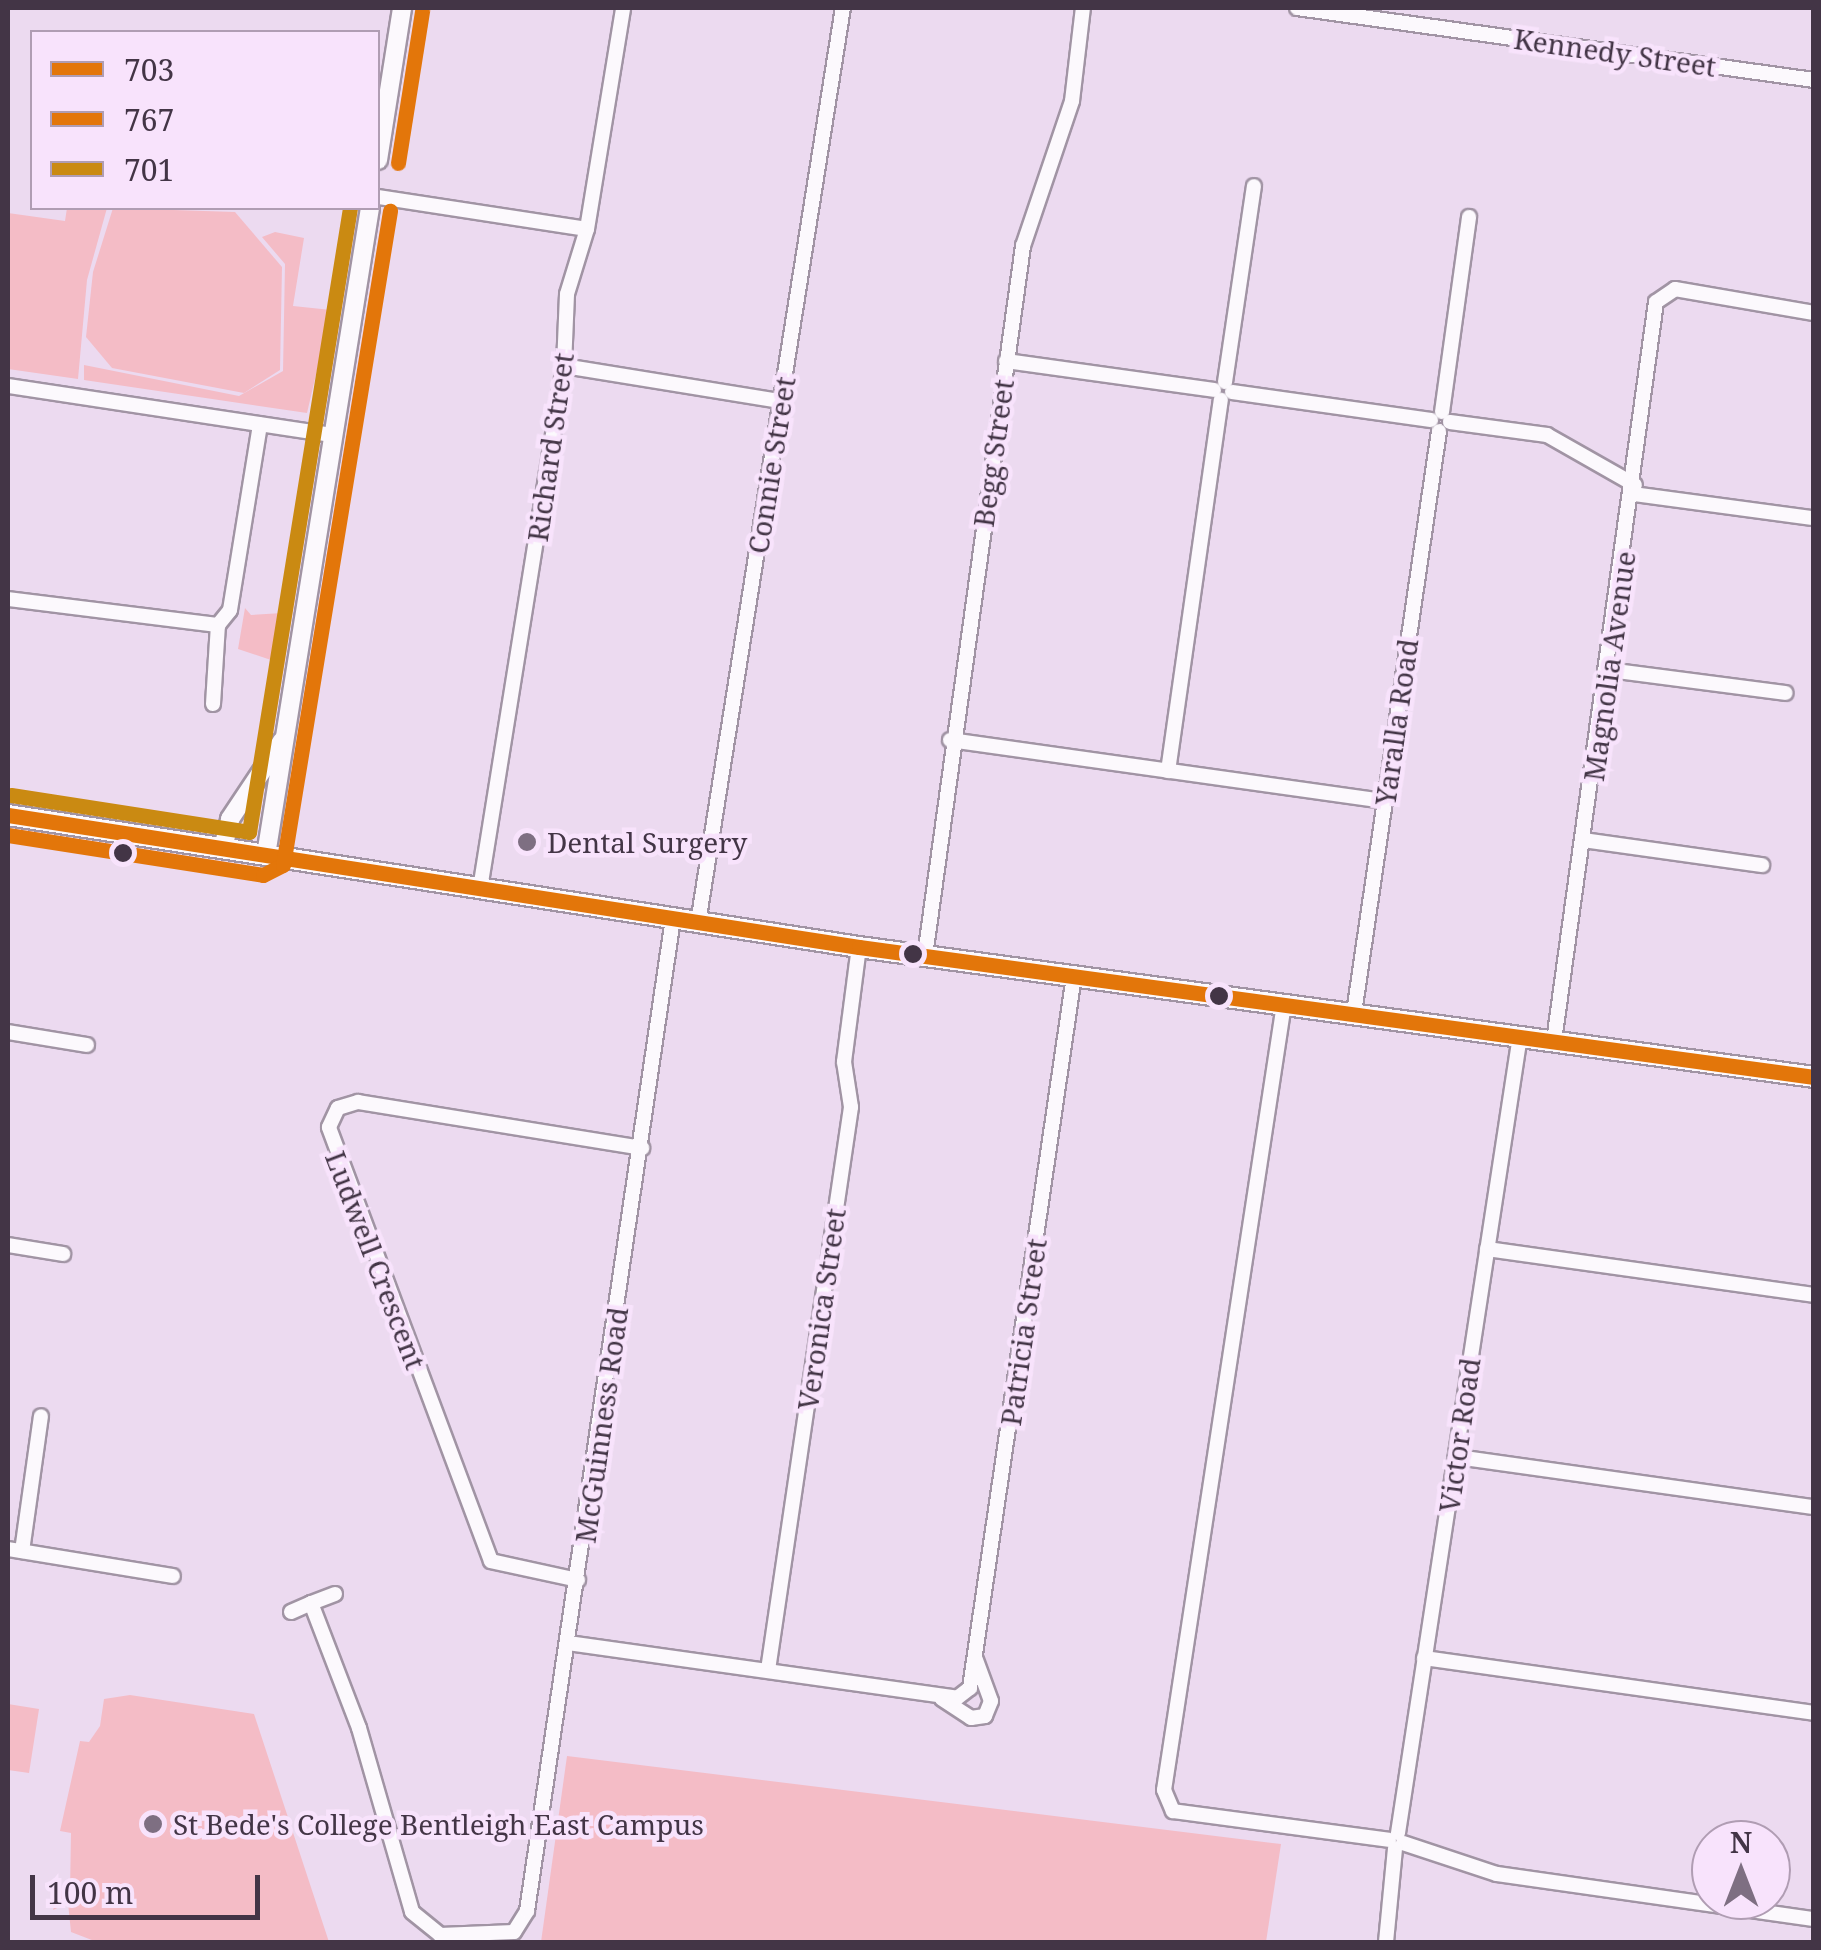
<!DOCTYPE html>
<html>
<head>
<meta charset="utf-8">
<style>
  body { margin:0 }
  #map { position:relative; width:1821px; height:1950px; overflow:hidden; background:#ecdaf0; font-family:"Noto Serif",serif }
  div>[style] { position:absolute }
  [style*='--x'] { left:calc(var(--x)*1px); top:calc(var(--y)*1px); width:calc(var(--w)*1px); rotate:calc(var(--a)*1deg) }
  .green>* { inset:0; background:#f4bcc6 }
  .roads { filter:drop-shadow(2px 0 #a194a4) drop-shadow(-2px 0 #a194a4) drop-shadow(0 2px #a194a4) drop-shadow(0 -2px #a194a4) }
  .minor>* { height:14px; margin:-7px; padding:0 7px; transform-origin:7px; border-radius:7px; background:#fcf9fd }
  .tertiary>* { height:18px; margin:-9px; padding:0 9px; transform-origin:9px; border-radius:9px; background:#fcf9fd }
  .secondary>* { height:20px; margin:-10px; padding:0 10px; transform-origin:10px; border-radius:10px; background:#fcf9fd }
  .bus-1>* { height:15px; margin:-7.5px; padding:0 7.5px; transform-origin:7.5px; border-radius:7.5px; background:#e3760a }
  .bus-2>* { height:15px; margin:-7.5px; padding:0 7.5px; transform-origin:7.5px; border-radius:7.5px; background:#e3760a }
  .bus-3>* { height:15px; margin:-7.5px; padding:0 7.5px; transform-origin:7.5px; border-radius:7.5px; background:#ca8a12 }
  .dots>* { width:28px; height:28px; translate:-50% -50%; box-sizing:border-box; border:5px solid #f8e3fc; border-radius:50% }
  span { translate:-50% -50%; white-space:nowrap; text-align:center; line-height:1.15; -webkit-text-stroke:9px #f8e3fc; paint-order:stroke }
  .street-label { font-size:28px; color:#433546 }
  .poi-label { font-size:28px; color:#433546 }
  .left { translate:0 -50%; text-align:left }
  .frame { position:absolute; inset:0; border:10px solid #433546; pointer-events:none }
  .legend { position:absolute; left:30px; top:30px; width:350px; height:180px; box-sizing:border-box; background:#f8e3fc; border:2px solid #b09db3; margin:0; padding:12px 18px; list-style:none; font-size:30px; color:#433546 }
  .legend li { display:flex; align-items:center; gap:20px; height:50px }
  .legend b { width:50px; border:2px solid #b09db3 }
  .north { position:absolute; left:1691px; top:1820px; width:100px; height:100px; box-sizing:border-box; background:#f8e3fc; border:2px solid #b09db3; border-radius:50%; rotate:0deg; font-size:28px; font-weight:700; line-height:40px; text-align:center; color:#433546 }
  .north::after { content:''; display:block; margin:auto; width:35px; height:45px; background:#7e6f82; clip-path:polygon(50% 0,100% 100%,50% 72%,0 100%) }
  .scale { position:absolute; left:30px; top:1875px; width:230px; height:45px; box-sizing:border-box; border:5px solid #433546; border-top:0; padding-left:12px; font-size:30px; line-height:35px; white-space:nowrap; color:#433546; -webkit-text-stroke:8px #f8e3fc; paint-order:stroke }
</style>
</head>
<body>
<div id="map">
  <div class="green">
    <div style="clip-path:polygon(67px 208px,107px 208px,87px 280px,78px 379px,8px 369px,8px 213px,65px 221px)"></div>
    <div style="clip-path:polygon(113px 208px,235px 212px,282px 267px,280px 370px,244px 393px,112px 368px,86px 337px,93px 272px)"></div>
    <div style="clip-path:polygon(275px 232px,304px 238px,293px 306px,331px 310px,307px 413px,84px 380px,84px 365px,239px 396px,283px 371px,285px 264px,262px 237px)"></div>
    <div style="clip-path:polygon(245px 608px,251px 615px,282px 613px,274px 661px,238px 649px)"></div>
    <div style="clip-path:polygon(130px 1695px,254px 1714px,329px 1942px,97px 1942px,71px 1932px,68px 1903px,53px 1910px,60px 1891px,70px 1892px,71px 1833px,60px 1831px,80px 1741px,89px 1742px,100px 1726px,104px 1699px)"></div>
    <div style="clip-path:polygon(8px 1704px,39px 1709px,29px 1773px,8px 1770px)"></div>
    <div style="clip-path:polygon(567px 1756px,1281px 1844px,1266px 1942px,541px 1942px)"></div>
  </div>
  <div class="roads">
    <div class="minor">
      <div style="--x:1297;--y:8;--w:522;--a:7.93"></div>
      <div style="--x:378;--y:197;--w:211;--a:8.7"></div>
      <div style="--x:1006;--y:361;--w:210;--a:7.9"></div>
      <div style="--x:564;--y:366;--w:220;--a:9.2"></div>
      <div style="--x:1225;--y:382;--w:198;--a:-81.6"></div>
      <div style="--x:8;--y:386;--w:329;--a:8.6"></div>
      <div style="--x:1232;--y:392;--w:201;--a:8"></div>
      <div style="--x:1442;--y:412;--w:197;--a:-82.1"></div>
      <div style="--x:1450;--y:422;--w:98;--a:7.6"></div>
      <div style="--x:1547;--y:435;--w:101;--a:29.6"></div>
      <div style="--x:1634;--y:494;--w:179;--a:7.7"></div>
      <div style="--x:8;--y:599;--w:212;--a:7.1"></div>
      <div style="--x:1609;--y:670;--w:178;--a:7.4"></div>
      <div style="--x:213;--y:704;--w:79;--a:-86.4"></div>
      <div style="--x:218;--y:625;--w:19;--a:-51"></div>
      <div style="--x:230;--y:610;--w:188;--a:-80.8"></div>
      <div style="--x:950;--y:740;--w:439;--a:8"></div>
      <div style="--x:1168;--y:771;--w:375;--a:-81.9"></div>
      <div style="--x:1583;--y:840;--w:181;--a:8"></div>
      <div style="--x:480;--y:889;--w:530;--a:-80.88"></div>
      <div style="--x:564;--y:366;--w:72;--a:-87.6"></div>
      <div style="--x:567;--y:294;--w:68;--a:-72.9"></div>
      <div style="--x:587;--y:229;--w:224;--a:-80.7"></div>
      <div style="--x:698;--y:923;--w:926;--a:-81"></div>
      <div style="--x:925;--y:956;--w:717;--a:-82.14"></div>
      <div style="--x:1023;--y:246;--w:153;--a:-71.3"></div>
      <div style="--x:1072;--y:101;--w:94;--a:-83.3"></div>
      <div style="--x:1284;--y:1004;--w:795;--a:98.68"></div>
      <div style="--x:1164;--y:1790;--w:23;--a:67"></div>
      <div style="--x:1173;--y:1811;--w:218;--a:7.6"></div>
      <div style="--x:1354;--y:1013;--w:588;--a:-81.69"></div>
      <div style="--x:8;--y:1032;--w:80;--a:9.3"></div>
      <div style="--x:1554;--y:1041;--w:746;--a:-82.14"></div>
      <div style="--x:1656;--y:302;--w:23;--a:-34"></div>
      <div style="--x:1675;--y:289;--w:141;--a:9.8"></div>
      <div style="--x:8;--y:1245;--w:56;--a:9.3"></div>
      <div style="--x:1487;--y:1249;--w:330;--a:8"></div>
      <div style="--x:1457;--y:1457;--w:360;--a:8"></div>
      <div style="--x:8;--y:1549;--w:167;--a:9.3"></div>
      <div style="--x:22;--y:1551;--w:136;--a:-82"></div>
      <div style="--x:578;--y:1580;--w:89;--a:-167.7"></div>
      <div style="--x:491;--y:1561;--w:463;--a:-110.5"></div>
      <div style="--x:329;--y:1127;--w:21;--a:-65"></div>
      <div style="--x:338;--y:1108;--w:21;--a:-17"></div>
      <div style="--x:358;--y:1102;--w:288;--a:9.2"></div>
      <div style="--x:335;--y:1594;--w:26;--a:159"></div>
      <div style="--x:311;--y:1603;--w:134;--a:69"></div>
      <div style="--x:359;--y:1728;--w:191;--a:73.9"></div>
      <div style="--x:412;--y:1912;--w:36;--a:39"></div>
      <div style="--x:440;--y:1935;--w:74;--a:-2.3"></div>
      <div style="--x:514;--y:1932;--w:25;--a:-58"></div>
      <div style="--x:527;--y:1911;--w:1003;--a:-81.63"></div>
      <div style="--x:291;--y:1612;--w:22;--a:-24"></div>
      <div style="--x:568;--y:1643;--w:393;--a:8"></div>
      <div style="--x:957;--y:1698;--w:16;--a:-38"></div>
      <div style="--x:970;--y:1688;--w:720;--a:-81.69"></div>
      <div style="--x:1424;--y:1658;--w:394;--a:8"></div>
      <div style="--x:768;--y:1670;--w:569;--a:-81.61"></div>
      <div style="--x:851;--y:1107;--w:46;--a:-98.8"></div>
      <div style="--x:844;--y:1062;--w:116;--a:-82.6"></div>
      <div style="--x:942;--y:1699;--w:35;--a:33"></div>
      <div style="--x:971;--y:1718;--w:14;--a:-8"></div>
      <div style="--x:985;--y:1716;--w:16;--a:-68"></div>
      <div style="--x:991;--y:1701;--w:44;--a:-110.1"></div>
      <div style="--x:1398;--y:1833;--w:806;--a:-81.3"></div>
      <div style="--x:1403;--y:1843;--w:99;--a:18.3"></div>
      <div style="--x:1497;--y:1874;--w:320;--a:8.1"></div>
      <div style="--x:1386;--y:1942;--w:94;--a:-84.5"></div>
    </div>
    <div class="tertiary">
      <div style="--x:378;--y:160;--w:154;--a:-81"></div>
      <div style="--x:223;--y:848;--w:30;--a:-76"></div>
      <div style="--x:230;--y:819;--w:94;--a:-56.3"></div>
      <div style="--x:266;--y:855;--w:655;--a:-80.87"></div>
    </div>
    <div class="secondary">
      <div style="--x:8;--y:815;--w:861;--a:8.82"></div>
      <div style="--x:859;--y:947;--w:964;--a:7.75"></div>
    </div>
  </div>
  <div class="bus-1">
    <div style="--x:8;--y:815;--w:861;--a:8.82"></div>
    <div style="--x:859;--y:947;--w:964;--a:7.75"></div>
  </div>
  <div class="bus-2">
    <div style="--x:398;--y:163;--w:154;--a:-81"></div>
    <div style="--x:8;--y:835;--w:258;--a:8.9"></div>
    <div style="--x:263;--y:875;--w:22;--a:-27"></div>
    <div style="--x:283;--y:865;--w:663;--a:-80.71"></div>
  </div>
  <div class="bus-3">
    <div style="--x:11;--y:795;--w:241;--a:8.8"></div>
    <div style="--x:249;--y:832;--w:632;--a:-80.81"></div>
  </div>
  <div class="dots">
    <div style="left:527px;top:842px;background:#7e6f82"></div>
    <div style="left:123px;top:853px;background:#433546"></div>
    <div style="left:913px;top:954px;background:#433546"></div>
    <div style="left:1219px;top:996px;background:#433546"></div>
    <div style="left:153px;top:1824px;background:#7e6f82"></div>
  </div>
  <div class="street-label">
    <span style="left:1615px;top:52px;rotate:8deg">Kennedy Street</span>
    <span style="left:550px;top:447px;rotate:-82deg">Richard Street</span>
    <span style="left:993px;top:453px;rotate:-82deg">Begg Street</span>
    <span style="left:771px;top:465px;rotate:-81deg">Connie Street</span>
    <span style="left:1609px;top:666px;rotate:-82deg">Magnolia Avenue</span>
    <span style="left:1396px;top:722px;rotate:-82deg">Yaralla Road</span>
    <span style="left:376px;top:1260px;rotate:69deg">Ludwell Crescent</span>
    <span style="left:821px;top:1309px;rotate:-82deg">Veronica Street</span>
    <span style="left:1023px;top:1332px;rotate:-82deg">Patricia Street</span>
    <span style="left:601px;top:1425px;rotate:-82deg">McGuinness Road</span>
    <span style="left:1459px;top:1435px;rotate:-82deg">Victor Road</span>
  </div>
  <div class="poi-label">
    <span class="left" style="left:547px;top:842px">Dental Surgery</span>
    <span class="left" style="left:173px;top:1824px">St Bede's College Bentleigh East Campus</span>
  </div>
  <div class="frame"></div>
  <ul class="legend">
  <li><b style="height:12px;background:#e3760a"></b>703</li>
  <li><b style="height:12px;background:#e3760a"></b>767</li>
  <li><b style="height:12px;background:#ca8a12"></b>701</li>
  </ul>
  <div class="north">N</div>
  <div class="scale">100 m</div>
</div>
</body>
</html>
